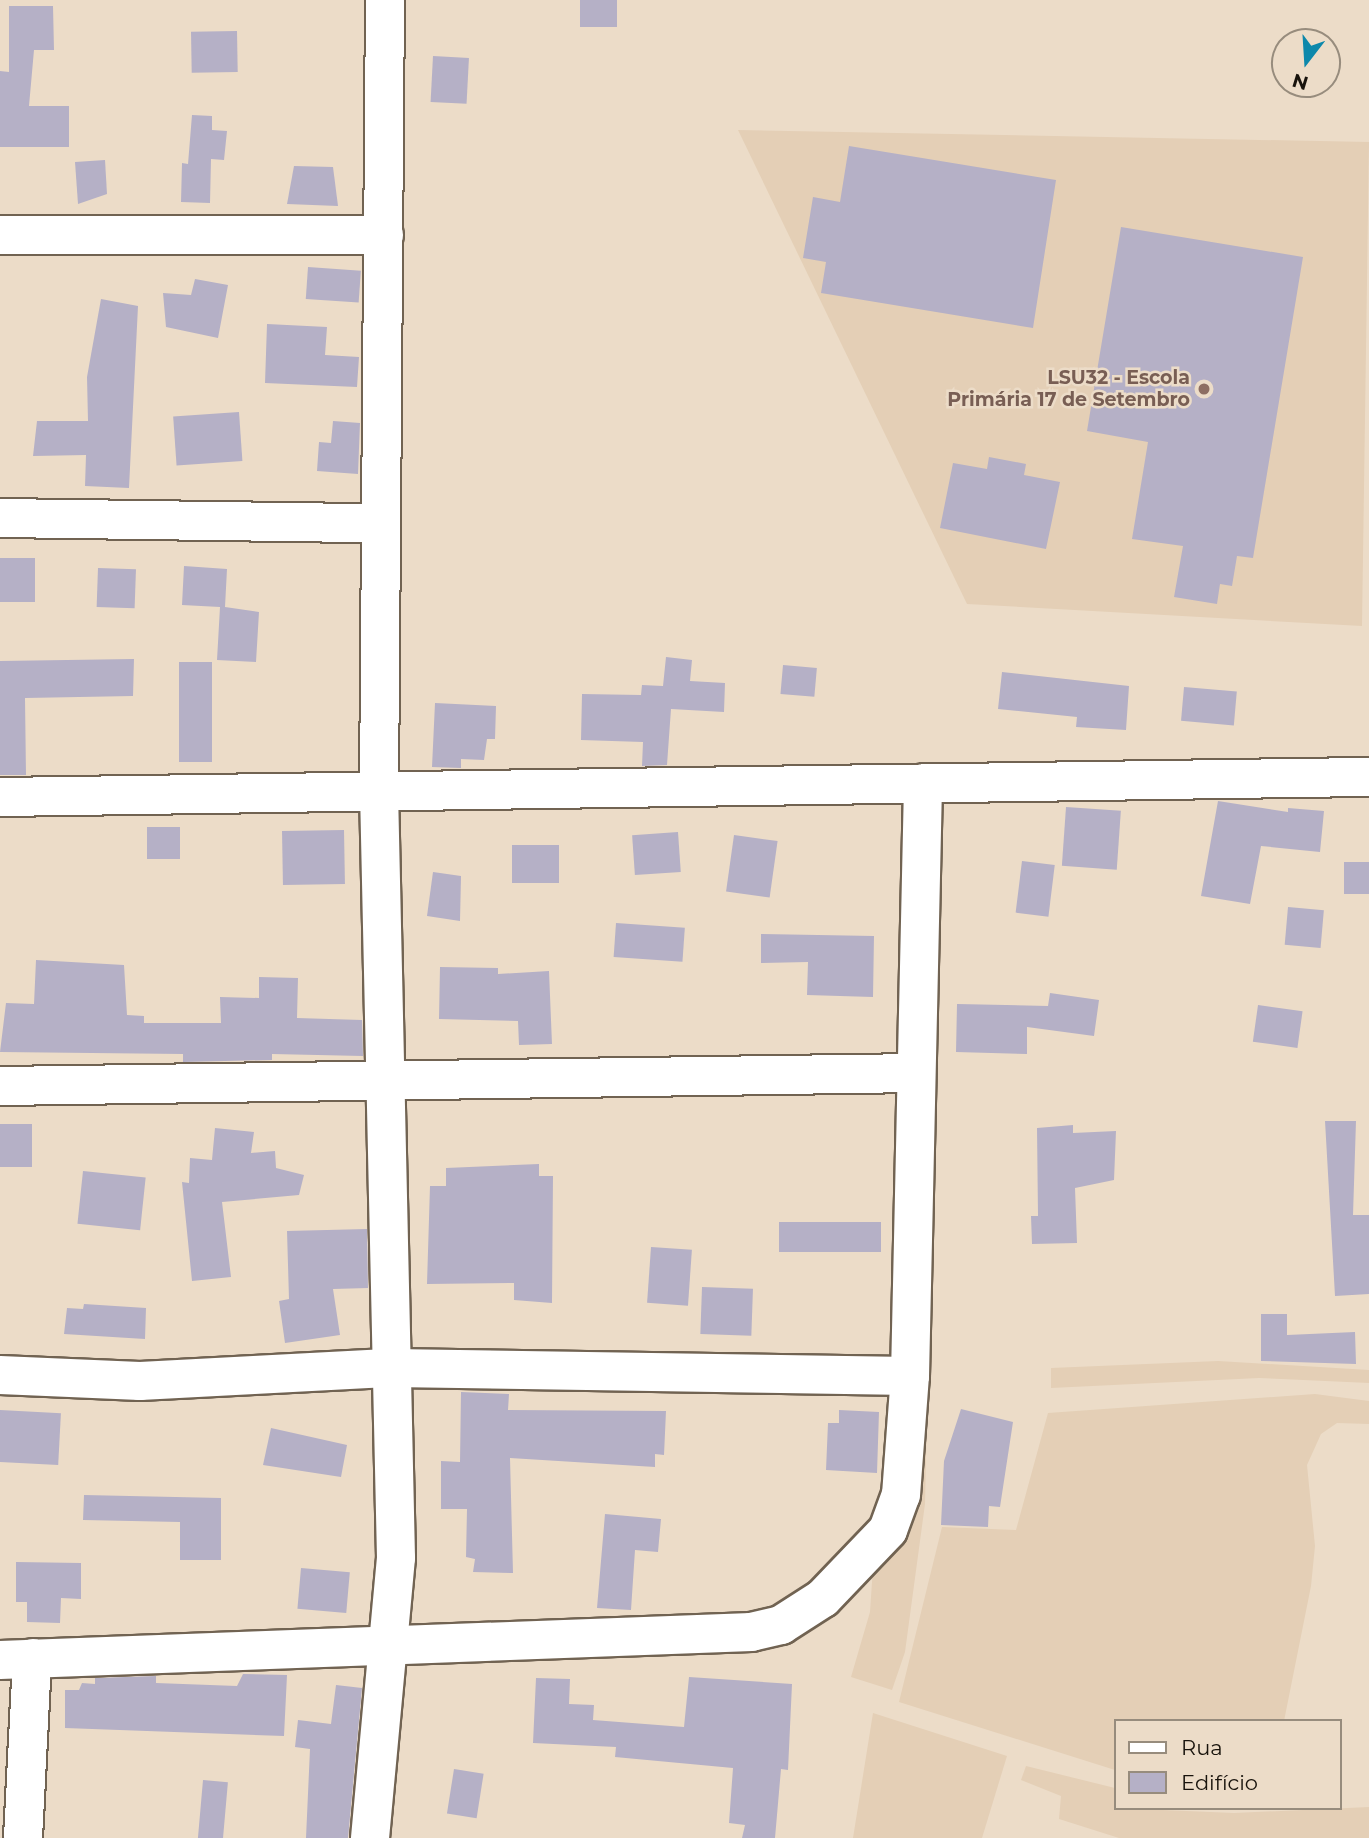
<!DOCTYPE html>
<html>
<head>
<meta charset="utf-8">
<style>
  body { margin:0 }
  #map { position:relative; width:1369px; height:1838px; overflow:hidden; background:#ecdcc8; font-family:Montserrat,sans-serif }
  div>[style] { position:absolute }
  [style*='--x'] { left:calc(var(--x)*1px); top:calc(var(--y)*1px); width:calc(var(--w)*1px); rotate:calc(var(--a)*1deg) }
  .built>* { inset:0; background:#e4cfb6 }
  .building>* { inset:0; background:#b5b0c6; transform-origin:0 0 }
  .roads { filter:drop-shadow(2px 0 #716352) drop-shadow(-2px 0 #716352) drop-shadow(0 2px #716352) drop-shadow(0 -2px #716352) }
  .minor>* { height:38px; margin:-19px; padding:0 19px; transform-origin:19px; border-radius:19px; background:#fff }
  .dots>* { width:19px; height:19px; translate:-50% -50%; box-sizing:border-box; border:4px solid #ecdcc8; border-radius:50% }
  span { translate:-50% -50%; white-space:nowrap; text-align:center; line-height:1.15; -webkit-text-stroke:5px #ecdcc8; paint-order:stroke }
  .education-label { font-size:19px; color:#785e54; font-weight:700 }
  .right { translate:-100% -50%; text-align:right }
  .legend { position:absolute; left:1114px; top:1719px; width:228px; height:91px; box-sizing:border-box; background:#ecdcc8; border:2px solid #978c7d; margin:0; padding:9px 12px; list-style:none; font-size:21px; color:#18130c }
  .legend li { display:flex; align-items:center; gap:14px; height:35px }
  .legend b { width:35px; border:2px solid #978c7d }
  .north { position:absolute; left:1271px; top:28px; width:70px; height:70px; box-sizing:border-box; background:#ecdcc8; border:2px solid #978c7d; border-radius:50%; rotate:197deg; font-size:19px; font-weight:700; line-height:28px; text-align:center; color:#18130c }
  .north::after { content:''; display:block; margin:auto; width:24px; height:32px; background:#0d88ab; clip-path:polygon(50% 0,100% 100%,50% 72%,0 100%) }
</style>
</head>
<body>
<div id="map">
  <div class="built">
    <div style="clip-path:polygon(738px 130px,1369px 142px,1362px 626px,967px 604px)"></div>
    <div style="clip-path:polygon(1218px 1361px,1369px 1370px,1369px 1383px,1259px 1378px,1051px 1388px,1051px 1368px)"></div>
    <div style="clip-path:polygon(1315px 1394px,1369px 1401px,1369px 1424px,1337px 1423px,1321px 1434px,1307px 1465px,1315px 1546px,1311px 1586px,1284px 1721px,1115px 1721px,1115px 1770px,899px 1702px,942px 1527px,1016px 1530px,1048px 1413px)"></div>
    <div style="clip-path:polygon(912px 1406px,927px 1410px,925px 1504px,905px 1652px,892px 1690px,851px 1677px,870px 1612px,874px 1552px)"></div>
    <div style="clip-path:polygon(873px 1713px,1007px 1756px,982px 1838px,853px 1838px)"></div>
    <div style="clip-path:polygon(1026px 1766px,1115px 1788px,1115px 1808px,1234px 1813px,1369px 1807px,1369px 1838px,1119px 1838px,1059px 1819px,1061px 1796px,1021px 1780px)"></div>
  </div>
  <div class="building">
    <div style="left:580px;top:0;width:37px;height:27px"></div>
    <div style="clip-path:polygon(9px 6px,53px 6px,54px 50px,34px 50px,29px 106px,69px 106px,69px 147px,0 147px,0 71px,9px 72px)"></div>
    <div style="left:237px;top:31px;width:41px;height:46px;rotate:89deg"></div>
    <div style="left:433px;top:56px;width:36px;height:46px;rotate:3deg"></div>
    <div style="clip-path:polygon(192px 115px,212px 116px,212px 130px,227px 131px,224px 160px,211px 159px,210px 203px,181px 202px,182px 163px,188px 164px)"></div>
    <div style="clip-path:polygon(849px 146px,1056px 180px,1033px 328px,821px 293px,826px 262px,803px 258px,813px 197px,840px 202px)"></div>
    <div style="clip-path:polygon(105px 160px,107px 194px,78px 204px,75px 162px)"></div>
    <div style="clip-path:polygon(294px 166px,333px 167px,338px 206px,287px 204px)"></div>
    <div style="clip-path:polygon(1121px 227px,1303px 257px,1253px 558px,1237px 556px,1232px 586px,1220px 584px,1217px 604px,1174px 597px,1183px 546px,1132px 539px,1148px 442px,1087px 431px)"></div>
    <div style="left:308px;top:267px;width:53px;height:32px;rotate:4deg"></div>
    <div style="clip-path:polygon(195px 279px,228px 285px,218px 338px,166px 327px,163px 293px,191px 295px)"></div>
    <div style="clip-path:polygon(101px 299px,138px 306px,129px 488px,85px 486px,86px 455px,33px 456px,37px 421px,88px 421px,87px 377px)"></div>
    <div style="clip-path:polygon(267px 324px,327px 327px,325px 355px,359px 357px,357px 387px,265px 383px)"></div>
    <div style="left:239px;top:412px;width:49px;height:66px;rotate:86deg"></div>
    <div style="clip-path:polygon(333px 421px,360px 423px,358px 474px,317px 471px,319px 442px,331px 443px)"></div>
    <div style="clip-path:polygon(989px 457px,1026px 464px,1024px 475px,1060px 482px,1046px 549px,940px 528px,953px 463px,987px 469px)"></div>
    <div style="left:0;top:558px;width:35px;height:44px"></div>
    <div style="clip-path:polygon(184px 566px,227px 569px,225px 607px,259px 612px,256px 662px,217px 660px,220px 607px,182px 605px)"></div>
    <div style="left:98px;top:568px;width:38px;height:39px;rotate:2deg"></div>
    <div style="clip-path:polygon(666px 657px,692px 660px,690px 681px,725px 683px,724px 712px,671px 709px,667px 765px,642px 766px,643px 742px,581px 740px,582px 694px,641px 695px,642px 685px,663px 686px)"></div>
    <div style="clip-path:polygon(134px 659px,133px 696px,25px 698px,26px 775px,0 775px,0 661px)"></div>
    <div style="left:179px;top:662px;width:33px;height:100px"></div>
    <div style="left:783px;top:665px;width:34px;height:29px;rotate:5deg"></div>
    <div style="clip-path:polygon(1002px 672px,1129px 686px,1126px 730px,1076px 727px,1077px 717px,998px 709px)"></div>
    <div style="left:1184px;top:687px;width:53px;height:34px;rotate:5deg"></div>
    <div style="clip-path:polygon(435px 703px,496px 706px,495px 739px,487px 739px,484px 760px,461px 759px,461px 768px,432px 767px)"></div>
    <div style="clip-path:polygon(1218px 801px,1288px 812px,1288px 808px,1324px 811px,1320px 852px,1261px 846px,1250px 904px,1201px 896px)"></div>
    <div style="left:1066px;top:807px;width:55px;height:59px;rotate:4deg"></div>
    <div style="left:147px;top:827px;width:33px;height:32px"></div>
    <div style="left:344px;top:830px;width:54px;height:62px;rotate:89deg"></div>
    <div style="left:678px;top:832px;width:40px;height:46px;rotate:86deg"></div>
    <div style="left:734px;top:835px;width:44px;height:57px;rotate:8deg"></div>
    <div style="left:512px;top:845px;width:47px;height:38px"></div>
    <div style="left:1022px;top:861px;width:33px;height:52px;rotate:7deg"></div>
    <div style="left:1344px;top:862px;width:25px;height:32px"></div>
    <div style="clip-path:polygon(433px 872px,461px 876px,460px 921px,427px 916px)"></div>
    <div style="left:1288px;top:907px;width:36px;height:38px;rotate:5deg"></div>
    <div style="left:616px;top:923px;width:69px;height:34px;rotate:4deg"></div>
    <div style="clip-path:polygon(761px 934px,874px 936px,873px 997px,807px 995px,808px 962px,761px 963px)"></div>
    <div style="clip-path:polygon(36px 960px,124px 965px,127px 1015px,144px 1016px,144px 1023px,221px 1023px,220px 997px,259px 998px,259px 977px,298px 978px,297px 1018px,362px 1020px,363px 1056px,272px 1054px,272px 1060px,183px 1062px,183px 1054px,0 1052px,6px 1003px,34px 1004px)"></div>
    <div style="clip-path:polygon(440px 967px,498px 968px,498px 974px,549px 971px,552px 1044px,519px 1045px,518px 1021px,439px 1019px)"></div>
    <div style="clip-path:polygon(1050px 993px,1099px 1000px,1094px 1036px,1027px 1027px,1027px 1054px,956px 1052px,957px 1004px,1048px 1006px)"></div>
    <div style="left:1258px;top:1005px;width:45px;height:37px;rotate:8deg"></div>
    <div style="clip-path:polygon(1325px 1121px,1356px 1121px,1353px 1215px,1369px 1215px,1369px 1294px,1335px 1296px)"></div>
    <div style="left:0;top:1124px;width:32px;height:43px"></div>
    <div style="clip-path:polygon(1073px 1125px,1073px 1133px,1116px 1131px,1114px 1180px,1075px 1188px,1077px 1243px,1032px 1244px,1031px 1216px,1038px 1216px,1037px 1128px)"></div>
    <div style="clip-path:polygon(215px 1128px,254px 1132px,251px 1153px,275px 1151px,276px 1168px,304px 1175px,299px 1195px,222px 1202px,231px 1277px,192px 1281px,182px 1182px,189px 1183px,190px 1158px,212px 1160px)"></div>
    <div style="clip-path:polygon(539px 1164px,539px 1176px,553px 1176px,552px 1303px,514px 1300px,514px 1283px,427px 1284px,430px 1186px,446px 1186px,446px 1168px)"></div>
    <div style="left:83px;top:1171px;width:63px;height:53px;rotate:6deg"></div>
    <div style="left:779px;top:1222px;width:102px;height:30px"></div>
    <div style="clip-path:polygon(367px 1229px,368px 1288px,333px 1289px,340px 1335px,285px 1343px,279px 1301px,289px 1299px,287px 1231px)"></div>
    <div style="left:651px;top:1247px;width:41px;height:56px;rotate:4deg"></div>
    <div style="left:702px;top:1287px;width:51px;height:47px;rotate:2deg"></div>
    <div style="clip-path:polygon(84px 1304px,146px 1308px,145px 1339px,64px 1334px,67px 1308px,83px 1309px)"></div>
    <div style="clip-path:polygon(1261px 1314px,1287px 1314px,1287px 1335px,1355px 1332px,1356px 1364px,1261px 1361px)"></div>
    <div style="clip-path:polygon(461px 1392px,509px 1394px,508px 1410px,666px 1411px,664px 1455px,655px 1454px,655px 1467px,510px 1458px,513px 1573px,473px 1572px,475px 1559px,466px 1557px,467px 1509px,441px 1509px,441px 1461px,460px 1462px)"></div>
    <div style="clip-path:polygon(961px 1409px,1013px 1422px,1000px 1507px,989px 1506px,988px 1527px,941px 1525px,944px 1461px)"></div>
    <div style="left:0;top:1410px;width:61px;height:52px;rotate:3deg"></div>
    <div style="clip-path:polygon(839px 1410px,879px 1412px,877px 1473px,826px 1470px,828px 1423px,839px 1423px)"></div>
    <div style="clip-path:polygon(271px 1428px,347px 1445px,341px 1477px,263px 1465px)"></div>
    <div style="clip-path:polygon(84px 1495px,221px 1498px,221px 1560px,180px 1560px,180px 1522px,83px 1520px)"></div>
    <div style="clip-path:polygon(605px 1514px,661px 1519px,658px 1552px,635px 1550px,631px 1610px,597px 1608px)"></div>
    <div style="clip-path:polygon(16px 1562px,81px 1563px,81px 1599px,61px 1598px,60px 1623px,27px 1622px,27px 1602px,16px 1602px)"></div>
    <div style="left:301px;top:1568px;width:49px;height:41px;rotate:5deg"></div>
    <div style="clip-path:polygon(243px 1674px,287px 1675px,284px 1736px,65px 1728px,65px 1690px,79px 1690px,82px 1683px,95px 1684px,95px 1678px,156px 1676px,156px 1683px,237px 1686px)"></div>
    <div style="clip-path:polygon(689px 1677px,792px 1684px,788px 1770px,781px 1769px,775px 1838px,742px 1838px,745px 1825px,729px 1823px,733px 1768px,615px 1757px,616px 1747px,533px 1743px,536px 1678px,570px 1679px,569px 1704px,594px 1705px,593px 1720px,684px 1727px)"></div>
    <div style="clip-path:polygon(336px 1685px,362px 1688px,348px 1838px,306px 1838px,310px 1749px,295px 1747px,298px 1720px,331px 1724px)"></div>
    <div style="left:454px;top:1769px;width:30px;height:45px;rotate:9deg"></div>
    <div style="left:203px;top:1780px;width:25px;height:59px;rotate:5deg"></div>
  </div>
  <div class="roads">
    <div class="minor">
      <div style="--x:0;--y:235;--w:384;--a:0"></div>
      <div style="--x:0;--y:518;--w:381;--a:0.8"></div>
      <div style="--x:0;--y:797;--w:1369;--a:-0.84"></div>
      <div style="--x:0;--y:1086;--w:914;--a:-0.81"></div>
      <div style="--x:0;--y:1375;--w:140;--a:2.5"></div>
      <div style="--x:140;--y:1381;--w:252;--a:-3"></div>
      <div style="--x:392;--y:1368;--w:518;--a:0.88"></div>
      <div style="--x:0;--y:1660;--w:752;--a:-2.14"></div>
      <div style="--x:751;--y:1632;--w:31;--a:-13"></div>
      <div style="--x:781;--y:1625;--w:50;--a:-32.7"></div>
      <div style="--x:823;--y:1598;--w:94;--a:-46.3"></div>
      <div style="--x:888;--y:1530;--w:37;--a:-70"></div>
      <div style="--x:901;--y:1495;--w:119;--a:-85.7"></div>
      <div style="--x:910;--y:1376;--w:593;--a:-88.74"></div>
      <div style="--x:23;--y:1838;--w:180;--a:-87.1"></div>
      <div style="--x:370;--y:1838;--w:281;--a:-84.7"></div>
      <div style="--x:396;--y:1558;--w:766;--a:-91.27"></div>
      <div style="--x:379;--y:792;--w:792;--a:-89.57"></div>
    </div>
  </div>
  <div class="dots">
    <div style="left:1204px;top:389px;background:#8d6e63"></div>
  </div>
  <div class="education-label">
    <span class="right" style="left:1190px;top:389px">LSU32 - Escola<br>Primária 17 de Setembro</span>
  </div>
  <ul class="legend">
  <li><b style="height:9px;background:#fff"></b>Rua</li>
  <li><b style="height:19px;background:#b5b0c6"></b>Edifício</li>
  </ul>
  <div class="north">N</div>
</div>
</body>
</html>
